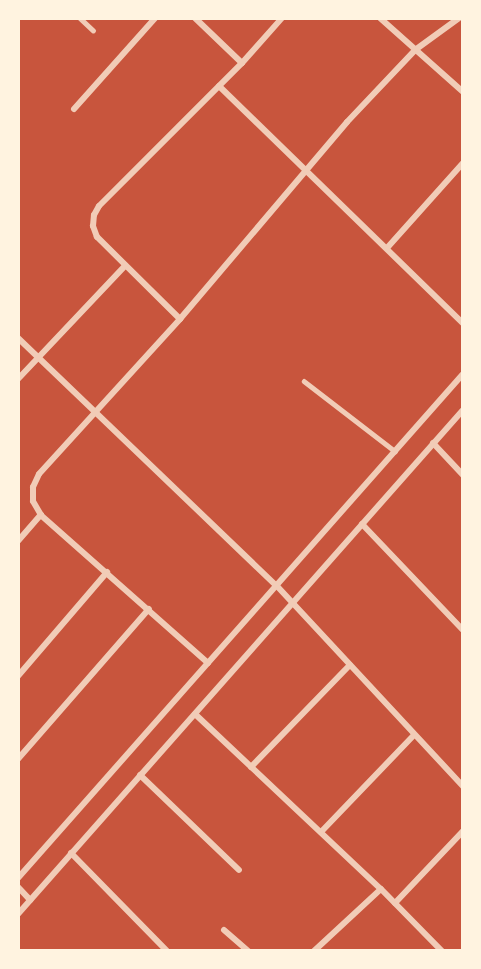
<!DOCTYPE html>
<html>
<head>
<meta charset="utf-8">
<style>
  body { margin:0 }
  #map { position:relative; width:481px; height:969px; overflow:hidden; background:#c8553d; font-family:Raleway,sans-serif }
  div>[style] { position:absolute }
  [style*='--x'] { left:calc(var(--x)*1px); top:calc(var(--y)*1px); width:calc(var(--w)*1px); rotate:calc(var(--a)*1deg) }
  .service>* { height:4.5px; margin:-2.25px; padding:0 2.25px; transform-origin:2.25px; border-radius:2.25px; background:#f1ccb7 }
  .minor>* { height:6px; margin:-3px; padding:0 3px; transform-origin:3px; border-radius:3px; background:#f1ccb7 }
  span { translate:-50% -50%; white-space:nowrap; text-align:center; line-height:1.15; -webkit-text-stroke:6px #fff3e0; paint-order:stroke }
  .frame { position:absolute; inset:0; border:20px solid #fff3e0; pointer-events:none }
</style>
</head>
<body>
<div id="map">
  <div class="service">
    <div style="--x:80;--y:18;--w:18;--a:43"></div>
    <div style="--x:304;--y:381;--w:115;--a:37.6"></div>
  </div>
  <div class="minor">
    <div style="--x:195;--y:18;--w:65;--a:43.8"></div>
    <div style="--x:380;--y:18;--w:111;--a:41.7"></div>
    <div style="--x:219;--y:86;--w:340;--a:44.2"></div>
    <div style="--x:74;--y:109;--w:122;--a:-48.3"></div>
    <div style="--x:387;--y:248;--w:114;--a:-48.2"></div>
    <div style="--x:180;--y:319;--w:117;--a:-135.3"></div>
    <div style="--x:97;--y:237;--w:12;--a:-110"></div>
    <div style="--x:93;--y:226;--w:11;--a:-85"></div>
    <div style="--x:94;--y:215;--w:10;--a:-61"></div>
    <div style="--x:99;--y:206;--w:202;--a:-45"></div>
    <div style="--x:242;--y:63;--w:60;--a:-48.4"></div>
    <div style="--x:18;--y:338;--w:357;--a:43.8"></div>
    <div style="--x:276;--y:585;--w:275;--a:47.1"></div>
    <div style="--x:18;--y:379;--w:156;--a:-46.6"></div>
    <div style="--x:433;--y:443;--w:44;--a:46.8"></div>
    <div style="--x:362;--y:524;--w:146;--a:46.4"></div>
    <div style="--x:18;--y:541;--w:35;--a:-49"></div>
    <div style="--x:208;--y:663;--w:223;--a:-138.5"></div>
    <div style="--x:41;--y:515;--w:16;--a:-120"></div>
    <div style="--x:33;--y:501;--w:14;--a:-90"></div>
    <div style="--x:33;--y:487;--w:14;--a:-65"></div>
    <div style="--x:39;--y:474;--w:210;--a:-47.7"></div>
    <div style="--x:180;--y:319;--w:258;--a:-49.7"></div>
    <div style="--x:347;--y:122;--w:99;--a:-46.6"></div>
    <div style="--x:415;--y:50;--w:54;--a:-36"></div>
    <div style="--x:18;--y:676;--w:137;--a:-49.4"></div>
    <div style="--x:195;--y:714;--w:255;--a:43.3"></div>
    <div style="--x:381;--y:889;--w:87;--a:45.5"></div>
    <div style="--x:18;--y:759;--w:199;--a:-48.9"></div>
    <div style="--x:251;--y:767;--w:142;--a:-45.9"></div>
    <div style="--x:140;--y:775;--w:137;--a:43.8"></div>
    <div style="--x:321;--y:832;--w:134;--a:-46.2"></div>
    <div style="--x:71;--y:853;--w:137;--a:45.6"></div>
    <div style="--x:18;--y:878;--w:672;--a:-48.56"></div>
    <div style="--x:18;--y:887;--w:18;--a:47"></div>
    <div style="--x:395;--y:903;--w:99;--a:-46.6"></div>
    <div style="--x:18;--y:914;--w:672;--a:-48.56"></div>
    <div style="--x:224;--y:930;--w:32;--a:41"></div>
    <div style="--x:314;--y:951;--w:91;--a:-42.8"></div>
  </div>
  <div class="frame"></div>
</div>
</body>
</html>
